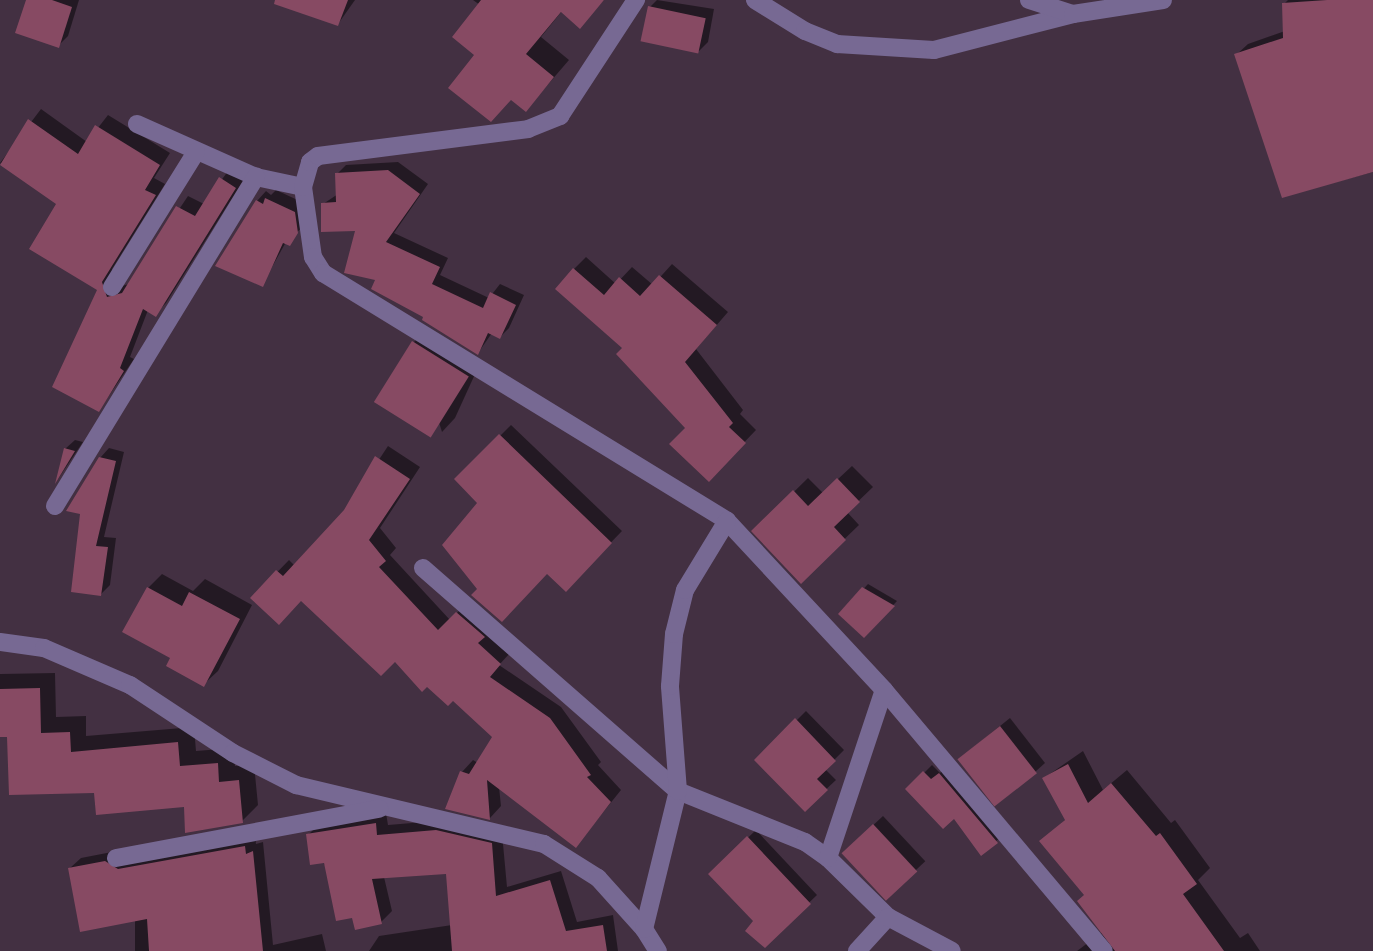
<!DOCTYPE html>
<html>
<head>
<meta charset="utf-8">
<style>
  body { margin:0 }
  #map { position:relative; width:1373px; height:951px; overflow:hidden; background:#433042; font-family:"Sofia Sans Condensed",sans-serif }
  div>[style] { position:absolute }
  [style*='--x'] { left:calc(var(--x)*1px); top:calc(var(--y)*1px); width:calc(var(--w)*1px); rotate:calc(var(--a)*1deg) }
  .shadow>* { inset:0; background:#0007; transform-origin:0 0 }
  .building>* { inset:0; background:#874a63; transform-origin:0 0 }
  .minor>* { height:18px; margin:-9px; padding:0 9px; transform-origin:9px; border-radius:9px; background:#776993 }
  span { translate:-50% -50%; white-space:nowrap; text-align:center; line-height:1.15; -webkit-text-stroke:5px #433042; paint-order:stroke }
</style>
</head>
<body>
<div id="map">
  <div class="shadow">
    <div style="clip-path:polygon(28px 0,79px 0,68px 36px,58px 46px)"></div>
    <div style="clip-path:polygon(277px 0,355px 0,338px 24px)"></div>
    <div style="clip-path:polygon(473px 0,604px 0,580px 26px,562px 11px,541px 37px,569px 60px,526px 110px,477px 55px,480px 5px)"></div>
    <div style="clip-path:polygon(657px 0,714px 9px,708px 42px,699px 51px,650px 7px)"></div>
    <div style="clip-path:polygon(1288px 0,1373px 0,1373px 172px,1283px 196px,1236px 55px,1248px 44px,1285px 31px,1284px 4px)"></div>
    <div style="clip-path:polygon(41px 109px,87px 142px,108px 115px,170px 153px,154px 178px,165px 184px,112px 269px,118px 287px,129px 284px,188px 196px,204px 204px,231px 167px,246px 176px,166px 303px,155px 314px,148px 310px,130px 357px,134px 359px,99px 410px,99px 290px,58px 204px,0 163px)"></div>
    <div style="clip-path:polygon(398px 162px,428px 184px,394px 233px,448px 258px,440px 275px,489px 298px,500px 284px,524px 295px,509px 328px,500px 337px,492px 333px,478px 353px,378px 279px,357px 229px,323px 204px,338px 194px,337px 174px,346px 165px)"></div>
    <div style="clip-path:polygon(276px 190px,304px 203px,307px 223px,286px 242px,262px 285px,257px 201px,266px 191px,271px 195px)"></div>
    <div style="clip-path:polygon(586px 257px,616px 284px,632px 267px,653px 285px,672px 264px,728px 312px,696px 349px,743px 410px,740px 414px,756px 430px,709px 479px,687px 428px,625px 348px,574px 269px)"></div>
    <div style="clip-path:polygon(428px 328px,481px 361px,455px 418px,442px 432px,414px 342px)"></div>
    <div style="clip-path:polygon(511px 425px,622px 531px,566px 589px,548px 572px,480px 589px,480px 502px,457px 479px)"></div>
    <div style="clip-path:polygon(75px 440px,83px 442px,58px 479px,65px 449px)"></div>
    <div style="clip-path:polygon(388px 446px,420px 467px,380px 528px,396px 548px,390px 555px,450px 620px,468px 602px,511px 652px,499px 665px,561px 707px,601px 762px,598px 765px,621px 790px,576px 846px,499px 787px,501px 806px,490px 818px,462px 772px,473px 760px,478px 763px,494px 737px,454px 698px,302px 599px,252px 598px,289px 560px,295px 566px,345px 511px)"></div>
    <div style="clip-path:polygon(109px 448px,124px 452px,104px 537px,116px 538px,110px 585px,101px 594px,82px 513px,100px 458px)"></div>
    <div style="clip-path:polygon(852px 466px,873px 487px,847px 512px,859px 525px,801px 581px,754px 531px,808px 478px,823px 493px)"></div>
    <div style="clip-path:polygon(162px 574px,193px 591px,205px 579px,252px 605px,218px 671px,204px 684px,172px 657px,148px 588px)"></div>
    <div style="clip-path:polygon(868px 584px,897px 601px,864px 636px,841px 614px)"></div>
    <div style="clip-path:polygon(55px 673px,56px 717px,86px 716px,86px 736px,194px 727px,196px 751px,233px 748px,235px 766px,254px 764px,258px 805px,242px 821px,185px 805px,95px 791px,9px 735px,0 735px,0 674px)"></div>
    <div style="clip-path:polygon(806px 711px,844px 750px,825px 769px,836px 780px,805px 809px,757px 760px)"></div>
    <div style="clip-path:polygon(1010px 718px,1045px 763px,1035px 772px,959px 759px)"></div>
    <div style="clip-path:polygon(1083px 751px,1103px 790px,1127px 770px,1171px 823px,1175px 820px,1210px 868px,1198px 880px,1240px 938px,1248px 933px,1260px 951px,1077px 951px,1101px 933px,1112px 944px,1086px 894px,1042px 841px,1066px 819px,1044px 778px)"></div>
    <div style="clip-path:polygon(932px 765px,940px 773px,948px 766px,1005px 834px,981px 853px,955px 816px,908px 789px)"></div>
    <div style="clip-path:polygon(386px 813px,388px 825px,448px 820px,502px 833px,507px 887px,561px 871px,577px 922px,613px 915px,618px 951px,369px 951px,379px 936px,452px 925px,448px 872px,384px 877px,392px 911px,381px 922px,353px 915px,308px 835px,319px 824px)"></div>
    <div style="left:883px;top:816px;width:62px;height:54px;rotate:47deg"></div>
    <div style="clip-path:polygon(756px 830px,817px 895px,765px 945px,755px 921px,710px 874px)"></div>
    <div style="clip-path:polygon(255px 836px,256px 844px,263px 842px,273px 945px,322px 934px,326px 951px,135px 951px,135px 920px,70px 868px,81px 858px,117px 851px)"></div>
  </div>
  <div class="building">
    <div style="clip-path:polygon(26px 0,52px 0,72px 7px,59px 48px,15px 33px)"></div>
    <div style="clip-path:polygon(275px 0,348px 0,338px 26px,274px 4px)"></div>
    <div style="clip-path:polygon(481px 0,604px 0,580px 29px,561px 12px,526px 54px,554px 77px,526px 112px,511px 100px,491px 122px,448px 88px,474px 55px,452px 37px)"></div>
    <div style="clip-path:polygon(1327px 0,1373px 0,1373px 172px,1282px 198px,1234px 54px,1283px 38px,1282px 3px)"></div>
    <div style="left:648px;top:6px;width:59px;height:36px;rotate:12deg"></div>
    <div style="clip-path:polygon(28px 119px,78px 154px,95px 125px,160px 165px,145px 190px,156px 195px,102px 282px,107px 297px,122px 293px,176px 206px,195px 216px,219px 177px,236px 188px,156px 317px,143px 309px,120px 368px,124px 371px,99px 412px,52px 387px,97px 290px,29px 249px,56px 204px,0 165px)"></div>
    <div style="clip-path:polygon(388px 170px,420px 194px,386px 242px,440px 267px,432px 284px,483px 308px,490px 292px,516px 305px,500px 339px,488px 333px,478px 355px,422px 320px,423px 317px,371px 289px,375px 280px,344px 273px,355px 231px,321px 232px,321px 203px,336px 202px,335px 173px)"></div>
    <div style="clip-path:polygon(265px 198px,295px 212px,298px 233px,290px 246px,283px 243px,263px 287px,215px 266px,256px 200px,263px 204px)"></div>
    <div style="clip-path:polygon(573px 268px,604px 295px,619px 277px,640px 296px,659px 275px,717px 325px,685px 362px,733px 423px,729px 427px,746px 443px,709px 482px,669px 444px,685px 428px,616px 354px,622px 348px,555px 289px)"></div>
    <div style="left:412px;top:341px;width:67px;height:72px;rotate:32deg"></div>
    <div style="clip-path:polygon(499px 434px,612px 543px,566px 592px,547px 574px,502px 622px,471px 595px,477px 589px,442px 545px,477px 503px,454px 479px)"></div>
    <div style="clip-path:polygon(64px 448px,75px 451px,55px 484px)"></div>
    <div style="clip-path:polygon(375px 456px,410px 479px,369px 540px,386px 561px,379px 567px,438px 630px,456px 612px,485px 637px,478px 643px,501px 664px,490px 677px,550px 718px,591px 775px,587px 777px,611px 802px,576px 848px,487px 780px,490px 820px,445px 809px,460px 771px,469px 774px,492px 737px,453px 701px,448px 706px,427px 687px,422px 692px,395px 662px,381px 676px,301px 601px,279px 625px,250px 598px,276px 570px,283px 576px,344px 510px)"></div>
    <div style="clip-path:polygon(99px 457px,116px 461px,96px 546px,108px 547px,101px 596px,71px 592px,80px 514px,66px 511px)"></div>
    <div style="clip-path:polygon(837px 478px,860px 502px,834px 527px,846px 540px,801px 584px,751px 531px,793px 490px,808px 506px)"></div>
    <div style="clip-path:polygon(147px 587px,182px 606px,189px 592px,240px 619px,204px 687px,166px 666px,170px 658px,122px 632px)"></div>
    <div style="clip-path:polygon(862px 587px,895px 606px,864px 638px,838px 614px)"></div>
    <div style="clip-path:polygon(40px 688px,41px 733px,70px 732px,71px 752px,178px 742px,180px 766px,218px 763px,219px 782px,239px 780px,243px 823px,185px 833px,184px 807px,96px 815px,94px 793px,9px 795px,7px 737px,0 737px,0 689px)"></div>
    <div style="clip-path:polygon(795px 718px,836px 761px,817px 779px,828px 790px,805px 812px,754px 760px)"></div>
    <div style="left:1000px;top:726px;width:60px;height:54px;rotate:52deg"></div>
    <div style="clip-path:polygon(1068px 764px,1088px 803px,1111px 783px,1156px 836px,1160px 833px,1197px 884px,1183px 894px,1224px 951px,1115px 951px,1077px 901px,1084px 895px,1039px 841px,1065px 820px,1042px 778px)"></div>
    <div style="clip-path:polygon(923px 771px,931px 779px,939px 773px,998px 843px,981px 856px,954px 819px,943px 829px,905px 789px)"></div>
    <div style="clip-path:polygon(376px 823px,377px 835px,436px 830px,492px 843px,496px 896px,550px 880px,566px 931px,603px 925px,607px 951px,452px 951px,446px 874px,372px 879px,382px 924px,355px 930px,352px 918px,336px 921px,324px 863px,310px 865px,306px 834px)"></div>
    <div style="left:873px;top:824px;width:65px;height:43px;rotate:47deg"></div>
    <div style="clip-path:polygon(747px 836px,811px 904px,765px 948px,745px 931px,753px 921px,708px 874px)"></div>
    <div style="clip-path:polygon(245px 846px,246px 854px,253px 851px,263px 951px,149px 951px,147px 919px,80px 932px,68px 868px,105px 861px,118px 869px)"></div>
  </div>
  <div class="minor">
    <div style="--x:755;--y:0;--w:59;--a:31.8"></div>
    <div style="--x:805;--y:31;--w:35;--a:22"></div>
    <div style="--x:837;--y:44;--w:97;--a:3.5"></div>
    <div style="--x:934;--y:50;--w:144;--a:-14.5"></div>
    <div style="--x:1029;--y:0;--w:46;--a:17.7"></div>
    <div style="--x:1073;--y:14;--w:91;--a:-8.8"></div>
    <div style="--x:137;--y:124;--w:130;--a:24"></div>
    <div style="--x:256;--y:177;--w:48;--a:12"></div>
    <div style="--x:303;--y:187;--w:71;--a:81.9"></div>
    <div style="--x:313;--y:257;--w:19;--a:58"></div>
    <div style="--x:323;--y:273;--w:474;--a:31.5"></div>
    <div style="--x:727;--y:521;--w:231;--a:47.1"></div>
    <div style="--x:884;--y:690;--w:341;--a:49.9"></div>
    <div style="--x:303;--y:187;--w:26;--a:-74"></div>
    <div style="--x:310;--y:162;--w:10;--a:-37"></div>
    <div style="--x:318;--y:156;--w:212;--a:-7.3"></div>
    <div style="--x:528;--y:129;--w:35;--a:-22"></div>
    <div style="--x:560;--y:116;--w:139;--a:-56.8"></div>
    <div style="--x:112;--y:287;--w:159;--a:-58.1"></div>
    <div style="--x:55;--y:506;--w:386;--a:-58.6"></div>
    <div style="--x:423;--y:568;--w:339;--a:41.2"></div>
    <div style="--x:678;--y:791;--w:137;--a:21.9"></div>
    <div style="--x:805;--y:842;--w:28;--a:35"></div>
    <div style="--x:828;--y:858;--w:84;--a:44.5"></div>
    <div style="--x:888;--y:917;--w:46;--a:132.4"></div>
    <div style="--x:0;--y:642;--w:44;--a:7.8"></div>
    <div style="--x:44;--y:648;--w:94;--a:23.3"></div>
    <div style="--x:130;--y:685;--w:123;--a:33.4"></div>
    <div style="--x:233;--y:753;--w:71;--a:26.9"></div>
    <div style="--x:296;--y:785;--w:255;--a:13.4"></div>
    <div style="--x:544;--y:844;--w:64;--a:32.2"></div>
    <div style="--x:598;--y:878;--w:69;--a:48"></div>
    <div style="--x:644;--y:929;--w:26;--a:58"></div>
    <div style="--x:116;--y:858;--w:268;--a:-10.6"></div>
    <div style="--x:828;--y:858;--w:177;--a:-71.6"></div>
    <div style="--x:888;--y:917;--w:72;--a:28"></div>
    <div style="--x:644;--y:929;--w:142;--a:-76.2"></div>
    <div style="--x:678;--y:791;--w:105;--a:-94.4"></div>
    <div style="--x:670;--y:686;--w:52;--a:-85.6"></div>
    <div style="--x:674;--y:634;--w:45;--a:-76"></div>
    <div style="--x:685;--y:590;--w:81;--a:-58.7"></div>
  </div>
</div>
</body>
</html>
